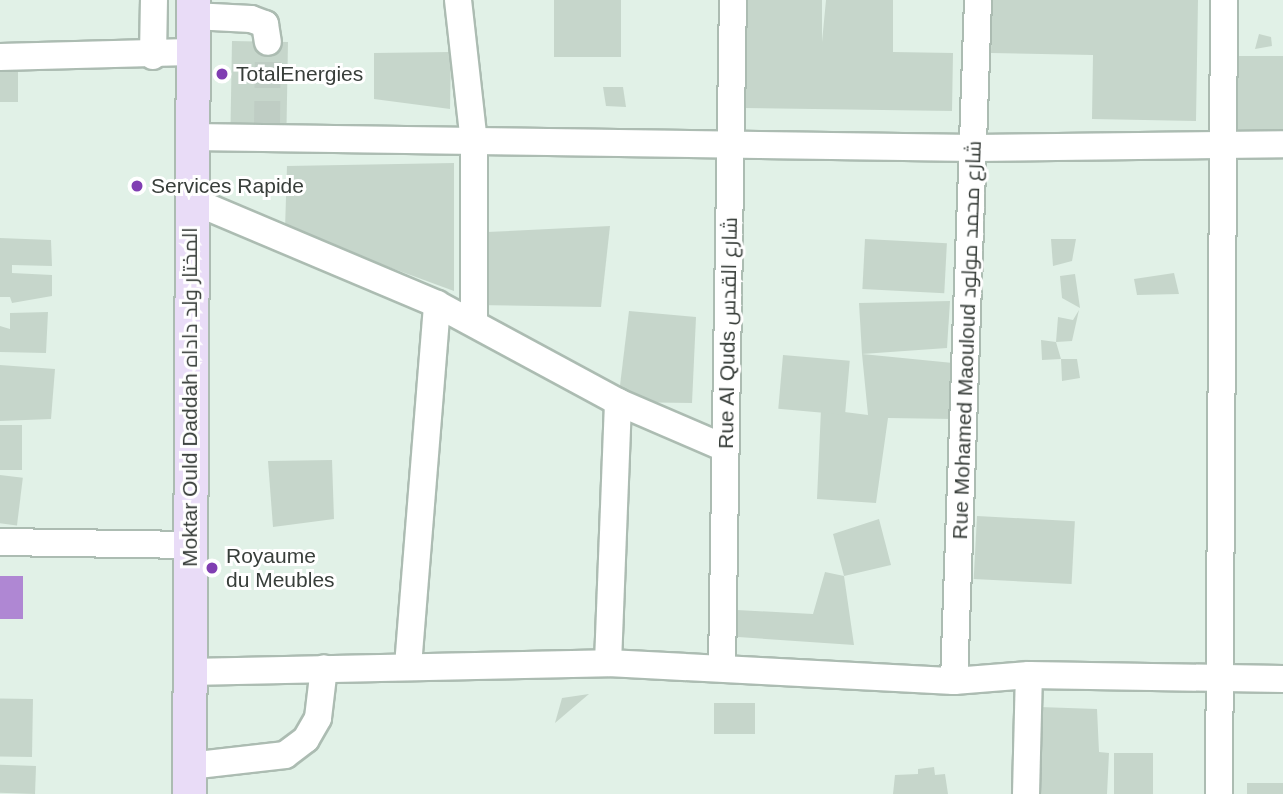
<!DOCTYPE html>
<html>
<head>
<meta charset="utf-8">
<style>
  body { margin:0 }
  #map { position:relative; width:1283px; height:794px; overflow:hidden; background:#e1f1e7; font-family:Arial,Cairo,sans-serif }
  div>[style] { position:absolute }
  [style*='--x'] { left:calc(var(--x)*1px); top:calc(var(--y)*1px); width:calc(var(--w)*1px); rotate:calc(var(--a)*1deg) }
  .water>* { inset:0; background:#af87d3; transform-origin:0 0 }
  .building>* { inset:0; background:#c6d6cb; transform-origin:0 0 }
  .minor-tunnel>* { height:26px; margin-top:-13px; transform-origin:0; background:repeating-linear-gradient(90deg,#bfcdc4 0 26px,transparent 0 39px) }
  .roads { filter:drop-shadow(2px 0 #acbcb2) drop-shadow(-2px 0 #acbcb2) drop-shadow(0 2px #acbcb2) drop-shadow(0 -2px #acbcb2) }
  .minor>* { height:26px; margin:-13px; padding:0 13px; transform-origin:13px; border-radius:13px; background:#fff }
  .major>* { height:33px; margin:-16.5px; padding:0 16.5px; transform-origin:16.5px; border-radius:16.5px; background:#e9dcf7 }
  .dots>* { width:19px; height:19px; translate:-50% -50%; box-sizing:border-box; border:4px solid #fff; border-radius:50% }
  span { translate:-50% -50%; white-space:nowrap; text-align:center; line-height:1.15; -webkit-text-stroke:6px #fff; paint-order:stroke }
  .poi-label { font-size:21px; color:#383e3a }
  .left { translate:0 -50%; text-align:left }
  .street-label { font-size:21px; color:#383e3a }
</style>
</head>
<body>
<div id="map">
  <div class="water">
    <div style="left:23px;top:576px;width:43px;height:23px;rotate:90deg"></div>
  </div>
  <div class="building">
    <div style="left:554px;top:0;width:67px;height:57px"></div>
    <div style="clip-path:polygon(745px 0,822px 0,822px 42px,826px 0,893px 0,893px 52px,953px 53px,952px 111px,743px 108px)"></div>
    <div style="clip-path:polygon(992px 0,1198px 0,1196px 121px,1092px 119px,1093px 55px,991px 53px)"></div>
    <div style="clip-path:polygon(1259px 34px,1271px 37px,1272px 46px,1255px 49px)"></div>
    <div style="left:232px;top:41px;width:56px;height:86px;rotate:1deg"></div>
    <div style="clip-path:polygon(451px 52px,450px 109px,374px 99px,374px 53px)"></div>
    <div style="left:1238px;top:56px;width:45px;height:79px"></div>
    <div style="left:18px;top:64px;width:38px;height:18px;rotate:90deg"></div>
    <div style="clip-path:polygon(603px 87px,623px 87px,626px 107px,606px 106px)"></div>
    <div style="clip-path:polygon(454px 163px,454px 291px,285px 229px,287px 166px)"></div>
    <div style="clip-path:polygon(610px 226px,601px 307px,474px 305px,487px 232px)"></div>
    <div style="clip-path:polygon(0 238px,51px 240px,52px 266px,12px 265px,12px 273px,52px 275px,52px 296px,12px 303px,10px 297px,0 297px)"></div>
    <div style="left:865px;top:239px;width:82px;height:50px;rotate:3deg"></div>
    <div style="clip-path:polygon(1051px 239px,1076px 239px,1072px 261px,1053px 266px)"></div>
    <div style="clip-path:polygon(1174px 273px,1179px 294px,1137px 295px,1134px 279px)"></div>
    <div style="clip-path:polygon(1075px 274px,1080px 308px,1062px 298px,1060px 276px)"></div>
    <div style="clip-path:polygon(950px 301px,947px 348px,862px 354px,859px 303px)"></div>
    <div style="clip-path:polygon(1079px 310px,1072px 341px,1056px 342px,1058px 317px,1073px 320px)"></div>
    <div style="clip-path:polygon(629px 311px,696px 317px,692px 403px,618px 402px)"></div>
    <div style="clip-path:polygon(48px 312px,46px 353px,0 352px,0 326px,10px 329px,10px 313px)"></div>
    <div style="clip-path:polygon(1041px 340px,1056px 342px,1061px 359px,1077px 359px,1080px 378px,1062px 381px,1061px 359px,1042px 360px)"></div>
    <div style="clip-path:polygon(862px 354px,953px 363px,953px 419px,888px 418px,876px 503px,817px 499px,821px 409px,868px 415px)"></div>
    <div style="left:783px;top:355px;width:67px;height:54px;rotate:5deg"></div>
    <div style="clip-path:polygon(0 365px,55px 369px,51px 419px,0 421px)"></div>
    <div style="left:0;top:425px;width:22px;height:45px"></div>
    <div style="clip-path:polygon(332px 460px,334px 519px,273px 527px,268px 461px)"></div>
    <div style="left:0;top:475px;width:23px;height:48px;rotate:7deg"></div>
    <div style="left:977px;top:516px;width:98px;height:63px;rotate:3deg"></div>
    <div style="clip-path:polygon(879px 519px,891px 565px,844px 576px,854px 645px,738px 637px,737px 610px,813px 614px,825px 572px,844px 576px,833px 534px)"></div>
    <div style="clip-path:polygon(589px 694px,555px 723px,562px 698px)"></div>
    <div style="left:33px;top:699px;width:58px;height:33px;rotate:91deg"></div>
    <div style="left:714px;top:703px;width:41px;height:31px"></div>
    <div style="clip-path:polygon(1039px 707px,1097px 709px,1099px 752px,1109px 753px,1107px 794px,1039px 794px)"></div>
    <div style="left:1114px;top:753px;width:39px;height:41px"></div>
    <div style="left:36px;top:766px;width:28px;height:36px;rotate:92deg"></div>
    <div style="clip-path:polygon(934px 767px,935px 775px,945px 774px,948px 794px,893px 794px,895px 775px,918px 774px,918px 769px)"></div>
    <div style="left:1283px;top:783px;width:11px;height:36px;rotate:90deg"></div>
  </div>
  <div class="minor-tunnel">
    <div style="--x:267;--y:127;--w:85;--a:-89.3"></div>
  </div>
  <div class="roads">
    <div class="minor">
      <div style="--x:458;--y:0;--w:143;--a:83.6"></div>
      <div style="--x:474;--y:142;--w:181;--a:90"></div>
      <div style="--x:193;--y:16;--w:58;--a:3"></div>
      <div style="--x:251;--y:19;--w:15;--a:20"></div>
      <div style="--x:265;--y:24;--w:18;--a:81"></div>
      <div style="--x:153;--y:56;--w:56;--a:-89"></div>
      <div style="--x:0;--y:57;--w:190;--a:-1.5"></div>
      <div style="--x:192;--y:137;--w:783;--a:0.8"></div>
      <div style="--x:975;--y:148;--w:308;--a:-0.7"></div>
      <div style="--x:191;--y:200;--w:267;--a:22.9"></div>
      <div style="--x:437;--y:304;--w:206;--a:28.4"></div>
      <div style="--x:618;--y:402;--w:116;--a:23.3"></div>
      <div style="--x:0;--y:542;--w:189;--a:0.9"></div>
      <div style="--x:608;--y:663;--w:261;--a:-87.8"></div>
      <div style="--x:408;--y:666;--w:363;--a:-85.4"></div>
      <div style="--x:722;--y:667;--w:667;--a:-89.06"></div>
      <div style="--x:189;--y:672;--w:419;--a:-1.2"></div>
      <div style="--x:608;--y:663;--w:346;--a:3"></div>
      <div style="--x:954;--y:681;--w:75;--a:-4.6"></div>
      <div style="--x:1029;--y:675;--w:254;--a:0.9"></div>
      <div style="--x:954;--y:681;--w:681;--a:-87.98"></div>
      <div style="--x:189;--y:766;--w:97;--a:-6.5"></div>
      <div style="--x:285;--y:755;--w:26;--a:-37"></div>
      <div style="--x:306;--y:739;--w:24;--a:-60"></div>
      <div style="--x:318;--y:718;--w:50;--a:-83.2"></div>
      <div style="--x:1026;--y:794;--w:119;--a:-88.6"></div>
      <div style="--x:1219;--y:794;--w:794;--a:-89.64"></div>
    </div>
    <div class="major">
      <div style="--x:189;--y:794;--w:794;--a:-89.71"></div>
    </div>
  </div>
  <div class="dots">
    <div style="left:222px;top:74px;background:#803eb2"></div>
    <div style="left:137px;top:186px;background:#803eb2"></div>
    <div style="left:212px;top:568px;background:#803eb2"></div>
  </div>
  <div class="poi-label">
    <span class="left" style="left:236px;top:74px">TotalEnergies</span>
    <span class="left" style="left:151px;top:186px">Services Rapide</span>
    <span class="left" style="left:226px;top:568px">Royaume<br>du Meubles</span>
  </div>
  <div class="street-label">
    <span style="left:728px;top:333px;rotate:-89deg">Rue Al Quds شارع القدس</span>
    <span style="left:967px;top:340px;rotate:-88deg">Rue Mohamed Maouloud شارع محمد مولود</span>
    <span style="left:190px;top:397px;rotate:-90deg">Moktar Ould Daddah المختار ولد داداه</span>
  </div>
</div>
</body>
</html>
